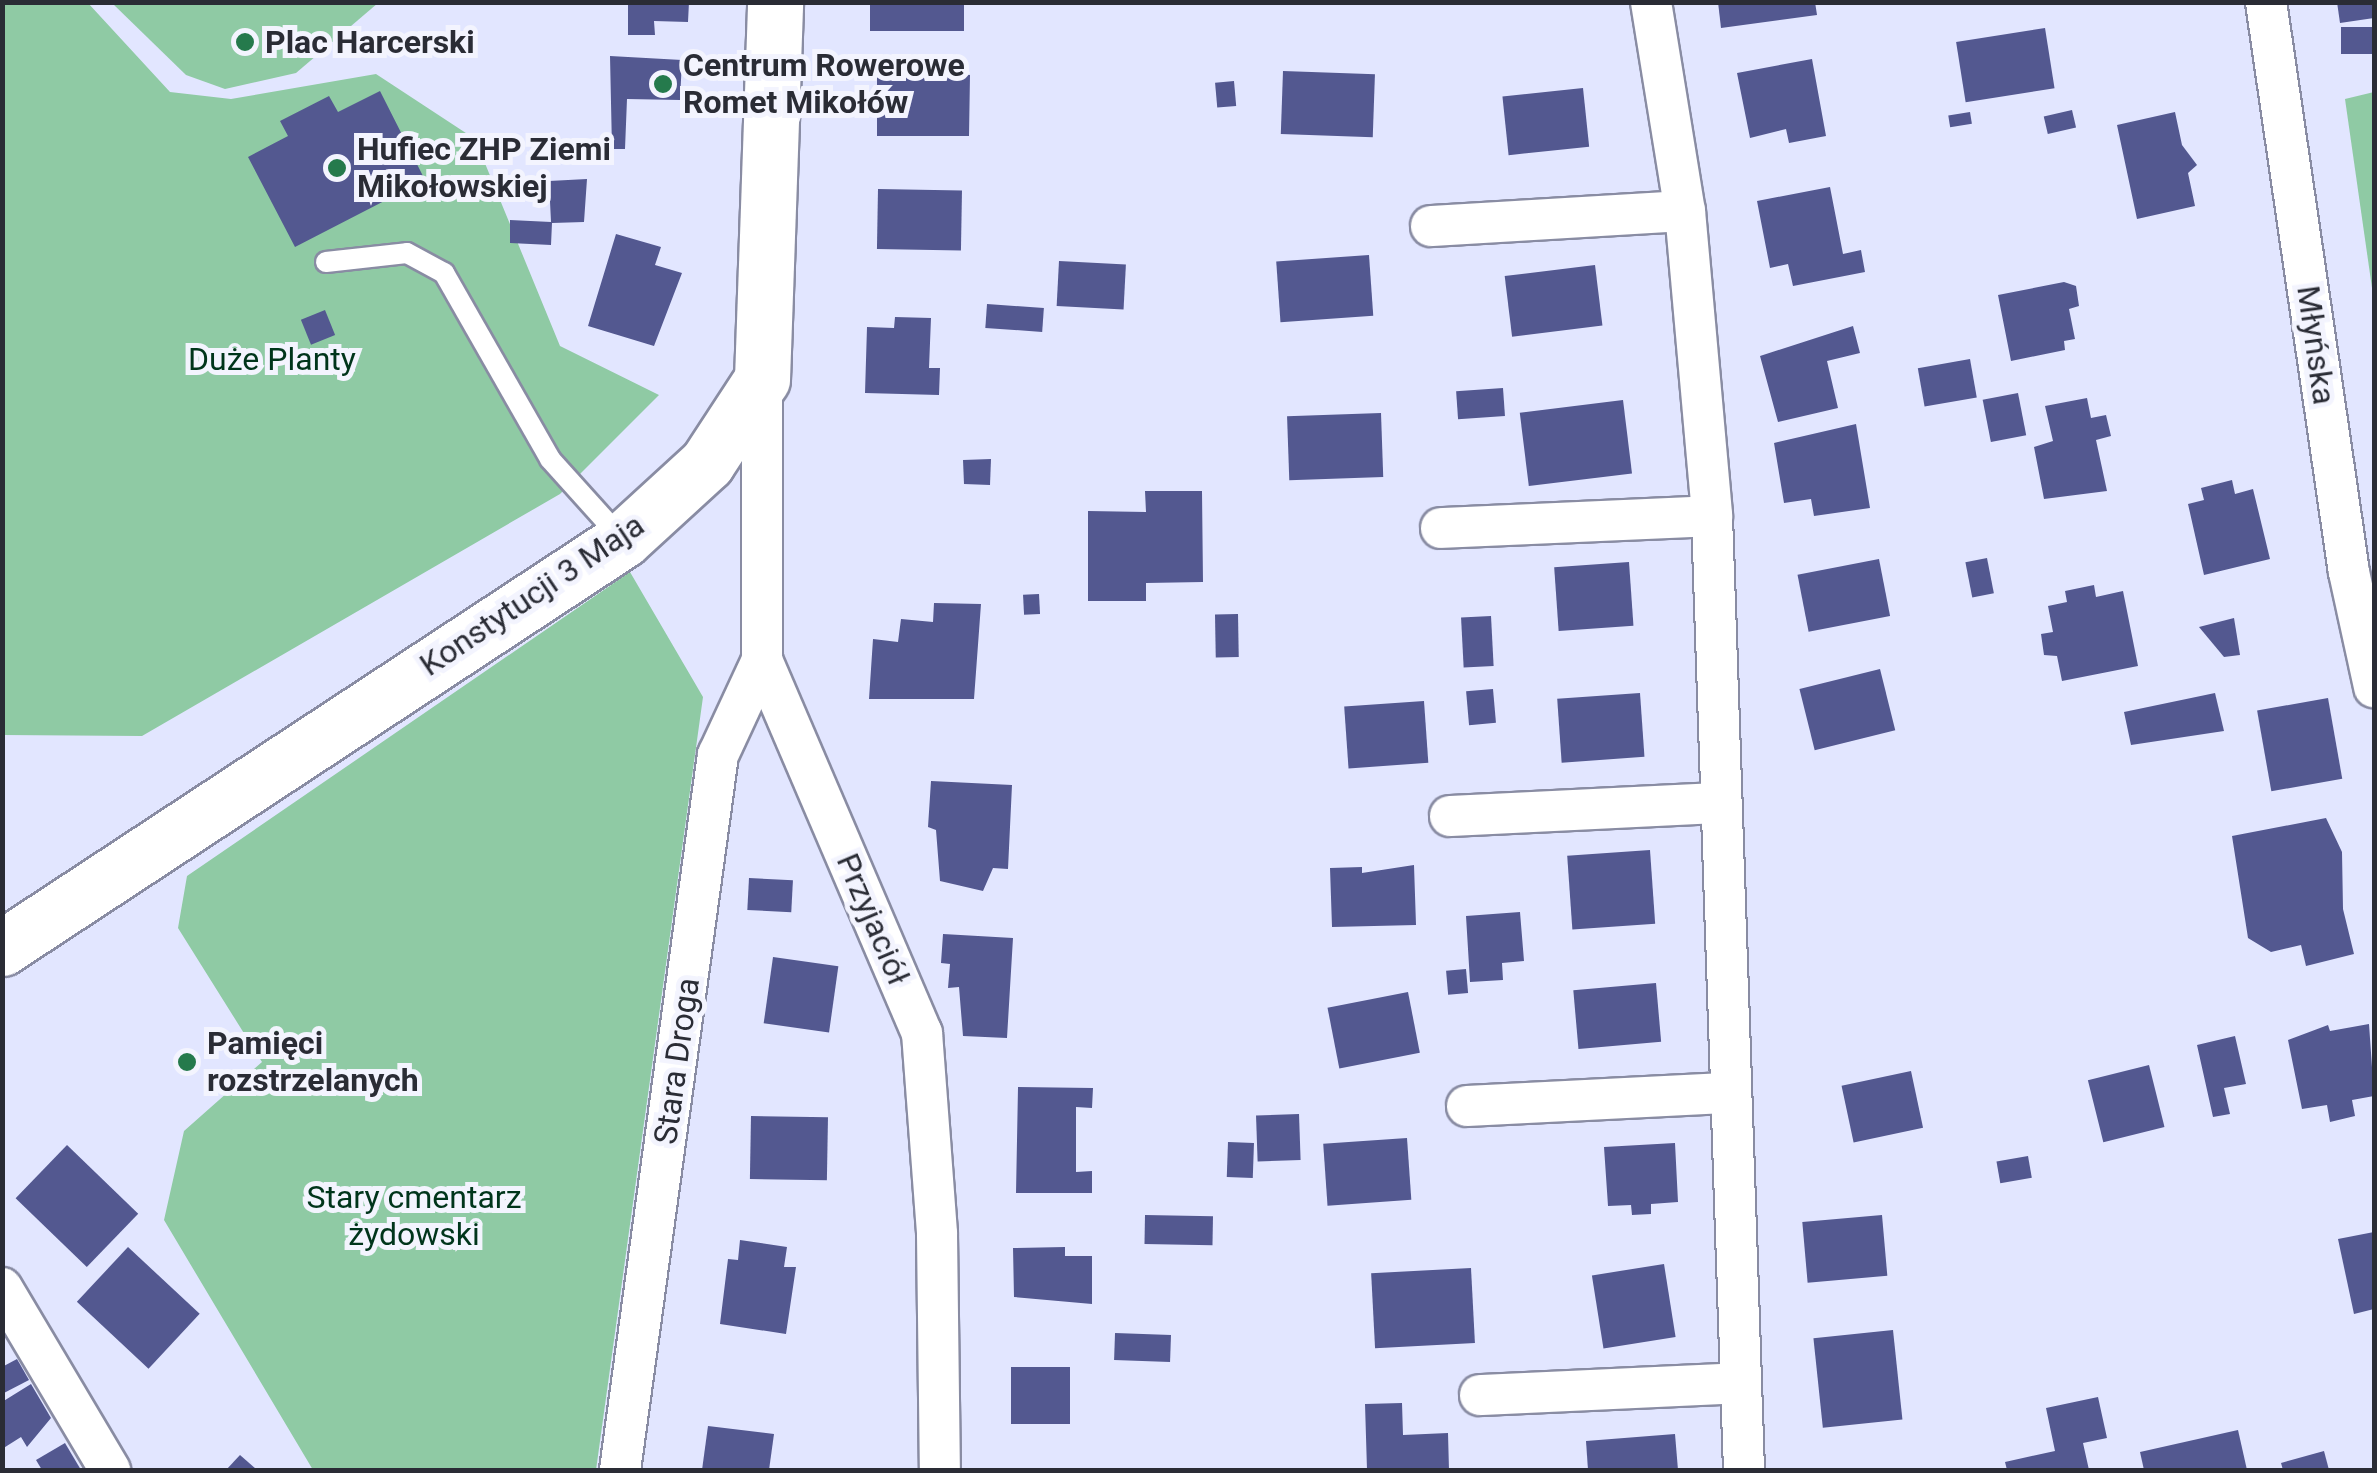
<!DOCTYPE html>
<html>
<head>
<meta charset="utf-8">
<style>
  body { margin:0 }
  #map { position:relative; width:2377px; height:1473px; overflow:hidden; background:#e2e6ff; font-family:Roboto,sans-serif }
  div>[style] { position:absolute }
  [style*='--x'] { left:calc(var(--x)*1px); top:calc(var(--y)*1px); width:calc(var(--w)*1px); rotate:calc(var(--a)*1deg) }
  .green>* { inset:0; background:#8fcaa4 }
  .building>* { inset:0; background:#535890; transform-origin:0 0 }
  .roads { filter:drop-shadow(2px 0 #898ca3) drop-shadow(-2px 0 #898ca3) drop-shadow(0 2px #898ca3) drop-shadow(0 -2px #898ca3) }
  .lane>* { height:20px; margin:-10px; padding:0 10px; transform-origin:10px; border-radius:10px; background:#fff }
  .street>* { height:40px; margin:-20px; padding:0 20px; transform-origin:20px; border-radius:20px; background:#fff }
  .secondary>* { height:55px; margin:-27.5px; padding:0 27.5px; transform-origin:27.5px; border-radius:27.5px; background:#fff }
  .dots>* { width:28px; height:28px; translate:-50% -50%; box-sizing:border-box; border:5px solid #f3f4fe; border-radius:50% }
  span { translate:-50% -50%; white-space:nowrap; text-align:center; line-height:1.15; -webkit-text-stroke:10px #f3f4fe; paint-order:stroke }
  .poi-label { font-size:32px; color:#2a2c35; font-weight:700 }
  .left { translate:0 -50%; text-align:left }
  .street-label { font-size:32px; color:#2a2c35 }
  .park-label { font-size:32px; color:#00351b }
  .frame { position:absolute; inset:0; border:5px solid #2a2c35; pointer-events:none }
</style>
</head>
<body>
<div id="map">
  <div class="green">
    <div style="clip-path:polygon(3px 3px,88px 3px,170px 92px,231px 99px,376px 74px,475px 139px,560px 346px,659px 395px,560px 494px,142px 736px,3px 735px)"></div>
    <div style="clip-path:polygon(112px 3px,378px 3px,296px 73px,225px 89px,186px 75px)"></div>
    <div style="clip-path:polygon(2374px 92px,2374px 302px,2345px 99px)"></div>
    <div style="clip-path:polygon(630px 572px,703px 697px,596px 1470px,313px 1470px,164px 1220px,184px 1131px,262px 1062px,178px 928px,187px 876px)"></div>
  </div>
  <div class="building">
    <div style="clip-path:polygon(628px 2px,689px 2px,688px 22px,654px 21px,655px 35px,628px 35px)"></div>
    <div style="left:870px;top:2px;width:94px;height:29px"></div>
    <div style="clip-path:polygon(1718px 2px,1815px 2px,1817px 15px,1721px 28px)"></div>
    <div style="clip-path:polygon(2337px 2px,2374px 2px,2374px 18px,2340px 23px)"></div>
    <div style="left:2374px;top:27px;width:27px;height:33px;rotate:90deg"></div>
    <div style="left:2045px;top:28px;width:61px;height:90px;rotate:81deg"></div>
    <div style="clip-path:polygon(610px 56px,682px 60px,680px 100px,627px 99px,625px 149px,612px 149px)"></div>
    <div style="clip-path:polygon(1812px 59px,1826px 136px,1789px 143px,1786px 129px,1750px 138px,1737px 73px)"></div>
    <div style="clip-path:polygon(916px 67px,970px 75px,969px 136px,877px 136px,877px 75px,916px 75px)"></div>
    <div style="left:1283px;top:71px;width:92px;height:63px;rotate:2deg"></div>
    <div style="left:1234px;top:81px;width:25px;height:19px;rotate:85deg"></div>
    <div style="left:1583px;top:88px;width:59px;height:81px;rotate:84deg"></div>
    <div style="clip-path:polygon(380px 91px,425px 180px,295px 247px,248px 157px,288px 136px,280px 121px,329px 96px,338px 112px)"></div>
    <div style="left:2072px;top:110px;width:18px;height:29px;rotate:77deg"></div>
    <div style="left:1970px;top:112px;width:12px;height:22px;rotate:81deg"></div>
    <div style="clip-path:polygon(2175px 112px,2182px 145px,2197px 165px,2188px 173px,2195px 206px,2137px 219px,2117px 125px)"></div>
    <div style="clip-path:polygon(587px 179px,584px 222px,552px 223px,551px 245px,510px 243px,510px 220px,551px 222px,549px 181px)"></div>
    <div style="clip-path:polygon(1830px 187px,1843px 254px,1861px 250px,1865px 272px,1793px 286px,1788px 264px,1770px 268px,1757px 201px)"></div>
    <div style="left:878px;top:189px;width:84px;height:60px;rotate:1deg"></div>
    <div style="clip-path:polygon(616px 234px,661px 247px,655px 265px,682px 273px,654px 346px,588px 326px)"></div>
    <div style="left:1369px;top:255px;width:61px;height:93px;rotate:86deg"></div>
    <div style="left:1059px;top:261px;width:67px;height:45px;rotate:3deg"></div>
    <div style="left:1595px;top:265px;width:61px;height:91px;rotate:83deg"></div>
    <div style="clip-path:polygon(2064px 282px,2076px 286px,2079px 306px,2069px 309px,2075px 339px,2064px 341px,2065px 350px,2011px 361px,1998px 295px)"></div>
    <div style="left:987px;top:304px;width:57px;height:24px;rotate:4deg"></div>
    <div style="left:325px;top:310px;width:27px;height:26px;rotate:68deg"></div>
    <div style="clip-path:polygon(895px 317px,931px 318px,929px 368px,940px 368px,939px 395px,865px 393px,867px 327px,894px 328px)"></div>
    <div style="clip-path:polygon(1853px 326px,1860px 353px,1827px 361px,1838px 408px,1778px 422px,1760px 356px)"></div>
    <div style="left:1970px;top:359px;width:39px;height:53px;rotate:80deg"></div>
    <div style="left:1503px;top:388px;width:28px;height:47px;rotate:86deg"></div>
    <div style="left:2018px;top:393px;width:43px;height:36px;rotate:79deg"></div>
    <div style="clip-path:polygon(2087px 398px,2091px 418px,2106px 415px,2111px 436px,2096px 440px,2107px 491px,2044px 499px,2034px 447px,2053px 441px,2045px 406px)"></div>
    <div style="left:1623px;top:400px;width:74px;height:104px;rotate:83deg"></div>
    <div style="left:1381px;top:413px;width:64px;height:94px;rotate:88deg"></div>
    <div style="clip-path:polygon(1856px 424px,1870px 508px,1814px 516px,1811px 499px,1784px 503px,1774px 443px)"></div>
    <div style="clip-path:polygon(991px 459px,990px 485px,964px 484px,963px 460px)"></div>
    <div style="clip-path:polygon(2232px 480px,2235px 494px,2253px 489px,2270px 559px,2204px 575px,2188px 504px,2204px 500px,2201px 488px)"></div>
    <div style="clip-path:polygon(1145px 491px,1202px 491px,1203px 582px,1146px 583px,1146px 601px,1088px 601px,1088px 511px,1146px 512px)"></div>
    <div style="left:1987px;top:558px;width:36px;height:22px;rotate:79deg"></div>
    <div style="left:1879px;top:559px;width:58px;height:83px;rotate:79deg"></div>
    <div style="left:1629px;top:562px;width:64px;height:75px;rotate:86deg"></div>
    <div style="clip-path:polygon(2094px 585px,2096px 597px,2123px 591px,2138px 666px,2062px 681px,2057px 656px,2044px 655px,2041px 634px,2053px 632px,2048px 606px,2067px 602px,2065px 591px)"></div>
    <div style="left:1039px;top:594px;width:20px;height:16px;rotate:87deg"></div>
    <div style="clip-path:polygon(934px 603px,981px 604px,974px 699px,869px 699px,873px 639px,898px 642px,901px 619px,933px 622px)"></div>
    <div style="left:1238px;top:614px;width:43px;height:23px;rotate:89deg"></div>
    <div style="left:1491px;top:616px;width:50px;height:30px;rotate:87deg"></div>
    <div style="clip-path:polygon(2234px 618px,2240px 655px,2224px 657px,2199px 627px)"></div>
    <div style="left:1880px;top:669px;width:63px;height:83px;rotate:76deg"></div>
    <div style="left:1493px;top:689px;width:34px;height:27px;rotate:85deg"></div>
    <div style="left:1640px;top:693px;width:64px;height:83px;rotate:86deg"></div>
    <div style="clip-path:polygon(2215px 693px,2224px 731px,2131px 745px,2124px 712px)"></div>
    <div style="left:2328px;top:698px;width:82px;height:72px;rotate:80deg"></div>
    <div style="left:1424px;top:701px;width:62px;height:80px;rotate:86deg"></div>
    <div style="clip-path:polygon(931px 781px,1012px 785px,1008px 869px,993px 868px,983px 891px,940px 881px,936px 830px,928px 827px)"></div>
    <div style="clip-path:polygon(2326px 818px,2342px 852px,2343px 909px,2354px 954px,2306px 966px,2301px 945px,2271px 952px,2248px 938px,2232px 836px)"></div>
    <div style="left:1650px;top:850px;width:74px;height:83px;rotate:86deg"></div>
    <div style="clip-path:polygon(1414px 865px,1416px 925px,1332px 927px,1330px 868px,1362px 867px,1362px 873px)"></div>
    <div style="left:749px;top:878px;width:44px;height:32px;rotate:3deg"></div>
    <div style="clip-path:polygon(1520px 912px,1524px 961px,1502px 963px,1503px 980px,1470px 982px,1466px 916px)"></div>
    <div style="clip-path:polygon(943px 934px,1013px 938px,1007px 1038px,963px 1036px,959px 987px,948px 988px,950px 964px,941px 963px)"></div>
    <div style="left:773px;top:957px;width:66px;height:67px;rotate:8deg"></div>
    <div style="left:1466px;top:969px;width:24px;height:20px;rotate:85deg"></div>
    <div style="left:1656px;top:983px;width:59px;height:83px;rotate:85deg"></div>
    <div style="left:1408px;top:992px;width:62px;height:82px;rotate:79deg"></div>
    <div style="clip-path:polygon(2369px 1024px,2374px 1096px,2352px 1100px,2355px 1116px,2330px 1122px,2327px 1105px,2302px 1109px,2288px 1040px,2328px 1025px,2330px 1031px)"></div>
    <div style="clip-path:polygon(2235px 1036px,2246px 1084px,2224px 1088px,2230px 1114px,2213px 1117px,2197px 1045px)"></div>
    <div style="left:2149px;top:1065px;width:64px;height:63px;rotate:76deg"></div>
    <div style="left:1911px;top:1071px;width:58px;height:71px;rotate:78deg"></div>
    <div style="clip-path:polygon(1018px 1087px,1093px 1088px,1092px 1108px,1076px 1107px,1076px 1172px,1092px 1171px,1092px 1193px,1016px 1193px)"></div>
    <div style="left:1299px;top:1114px;width:46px;height:43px;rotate:88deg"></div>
    <div style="left:751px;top:1116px;width:77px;height:63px;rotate:1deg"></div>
    <div style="left:1407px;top:1138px;width:62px;height:84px;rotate:86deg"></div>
    <div style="left:1228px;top:1142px;width:26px;height:35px;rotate:2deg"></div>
    <div style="clip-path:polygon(1675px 1143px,1678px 1202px,1651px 1204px,1651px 1214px,1632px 1215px,1631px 1205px,1608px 1206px,1604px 1147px)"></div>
    <div style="left:67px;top:1145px;width:99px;height:74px;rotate:44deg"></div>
    <div style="left:2028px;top:1156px;width:22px;height:32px;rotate:80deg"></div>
    <div style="left:1145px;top:1215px;width:68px;height:29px;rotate:1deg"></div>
    <div style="left:1882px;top:1215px;width:61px;height:80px;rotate:85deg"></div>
    <div style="clip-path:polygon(2374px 1232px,2374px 1309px,2354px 1314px,2338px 1239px)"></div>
    <div style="clip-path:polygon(740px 1240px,787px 1247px,784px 1267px,796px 1267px,786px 1334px,720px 1324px,728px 1259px,738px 1260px)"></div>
    <div style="left:128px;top:1247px;width:98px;height:75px;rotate:43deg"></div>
    <div style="clip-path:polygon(1065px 1247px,1065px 1256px,1092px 1256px,1092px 1304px,1014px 1297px,1013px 1248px)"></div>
    <div style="left:1664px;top:1264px;width:74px;height:73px;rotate:81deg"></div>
    <div style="left:1471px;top:1268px;width:75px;height:100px;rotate:87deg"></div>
    <div style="left:1893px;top:1330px;width:90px;height:80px;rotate:84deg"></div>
    <div style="left:1171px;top:1335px;width:27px;height:56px;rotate:92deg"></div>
    <div style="clip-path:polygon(17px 1359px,29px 1380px,2px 1394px,2px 1367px)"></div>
    <div style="left:1011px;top:1367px;width:59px;height:57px"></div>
    <div style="clip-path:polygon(31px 1384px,51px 1418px,27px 1447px,21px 1437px,2px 1449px,2px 1402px)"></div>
    <div style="clip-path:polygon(2098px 1397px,2107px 1438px,2083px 1443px,2089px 1470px,2007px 1470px,2005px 1462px,2055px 1451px,2046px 1408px)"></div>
    <div style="clip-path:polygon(1402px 1403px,1403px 1435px,1448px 1433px,1449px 1470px,1367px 1470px,1365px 1404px)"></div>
    <div style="clip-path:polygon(708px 1426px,774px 1434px,769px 1470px,702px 1470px)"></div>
    <div style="clip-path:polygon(2238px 1430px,2247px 1470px,2144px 1470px,2140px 1452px)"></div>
    <div style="clip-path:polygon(1675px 1434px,1678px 1470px,1588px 1470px,1586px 1441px)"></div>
    <div style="clip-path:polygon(65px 1443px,81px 1470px,42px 1470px,36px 1460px)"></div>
    <div style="clip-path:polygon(2324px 1451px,2329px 1470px,2283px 1470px,2281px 1463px)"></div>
    <div style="clip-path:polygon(240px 1455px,257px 1470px,226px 1470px)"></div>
  </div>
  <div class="roads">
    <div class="lane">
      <div style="--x:326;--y:262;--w:81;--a:-6.3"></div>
      <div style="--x:407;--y:253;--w:42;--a:28.4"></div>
      <div style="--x:444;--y:273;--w:214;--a:60.3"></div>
      <div style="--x:550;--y:459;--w:108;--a:48"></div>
    </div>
    <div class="street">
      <div style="--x:1651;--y:2;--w:212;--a:80.8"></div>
      <div style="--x:1685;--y:211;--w:306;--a:84.9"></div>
      <div style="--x:1712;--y:516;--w:955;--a:88.08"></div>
      <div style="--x:2266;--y:2;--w:576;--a:81.72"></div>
      <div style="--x:2349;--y:572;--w:118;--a:77.7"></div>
      <div style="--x:1431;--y:226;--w:254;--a:-3.4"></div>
      <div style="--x:762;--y:379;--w:281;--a:90"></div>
      <div style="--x:762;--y:660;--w:406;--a:66.8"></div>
      <div style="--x:922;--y:1033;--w:202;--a:85.7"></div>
      <div style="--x:937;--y:1234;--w:236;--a:89.3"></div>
      <div style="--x:1441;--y:528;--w:271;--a:-2.5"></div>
      <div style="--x:1450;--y:816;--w:268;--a:-2.8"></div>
      <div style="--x:1467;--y:1106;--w:258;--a:-2.9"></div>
      <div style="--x:2;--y:1288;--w:212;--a:59.3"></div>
      <div style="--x:1480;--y:1395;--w:260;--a:-2.6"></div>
      <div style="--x:620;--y:1470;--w:722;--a:-82.2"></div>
      <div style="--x:718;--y:755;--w:105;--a:-65.1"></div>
    </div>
    <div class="secondary">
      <div style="--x:2;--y:948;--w:743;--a:-33.31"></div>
      <div style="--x:623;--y:540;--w:114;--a:-42.5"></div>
      <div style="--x:707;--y:463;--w:100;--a:-56.8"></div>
      <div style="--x:762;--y:379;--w:377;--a:-88"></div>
    </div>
  </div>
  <div class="dots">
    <div style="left:245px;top:42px;background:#257a4c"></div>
    <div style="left:663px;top:84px;background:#257a4c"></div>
    <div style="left:337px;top:168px;background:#257a4c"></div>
    <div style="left:187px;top:1062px;background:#257a4c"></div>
  </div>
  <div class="poi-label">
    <span class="left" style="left:265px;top:42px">Plac Harcerski</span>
    <span class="left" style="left:683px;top:84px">Centrum Rowerowe<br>Romet Mikołów</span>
    <span class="left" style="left:357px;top:168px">Hufiec ZHP Ziemi<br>Mikołowskiej</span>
    <span class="left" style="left:207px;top:1062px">Pamięci<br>rozstrzelanych</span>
  </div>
  <div class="street-label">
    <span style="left:2316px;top:345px;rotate:82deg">Młyńska</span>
    <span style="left:532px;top:595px;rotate:-34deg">Konstytucji 3 Maja</span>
    <span style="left:873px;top:919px;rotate:67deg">Przyjaciół</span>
    <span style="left:677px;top:1061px;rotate:-82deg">Stara Droga</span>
  </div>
  <div class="park-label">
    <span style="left:272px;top:359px">Duże Planty</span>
    <span style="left:414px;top:1216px">Stary cmentarz<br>żydowski</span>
  </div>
  <div class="frame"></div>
</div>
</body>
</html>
